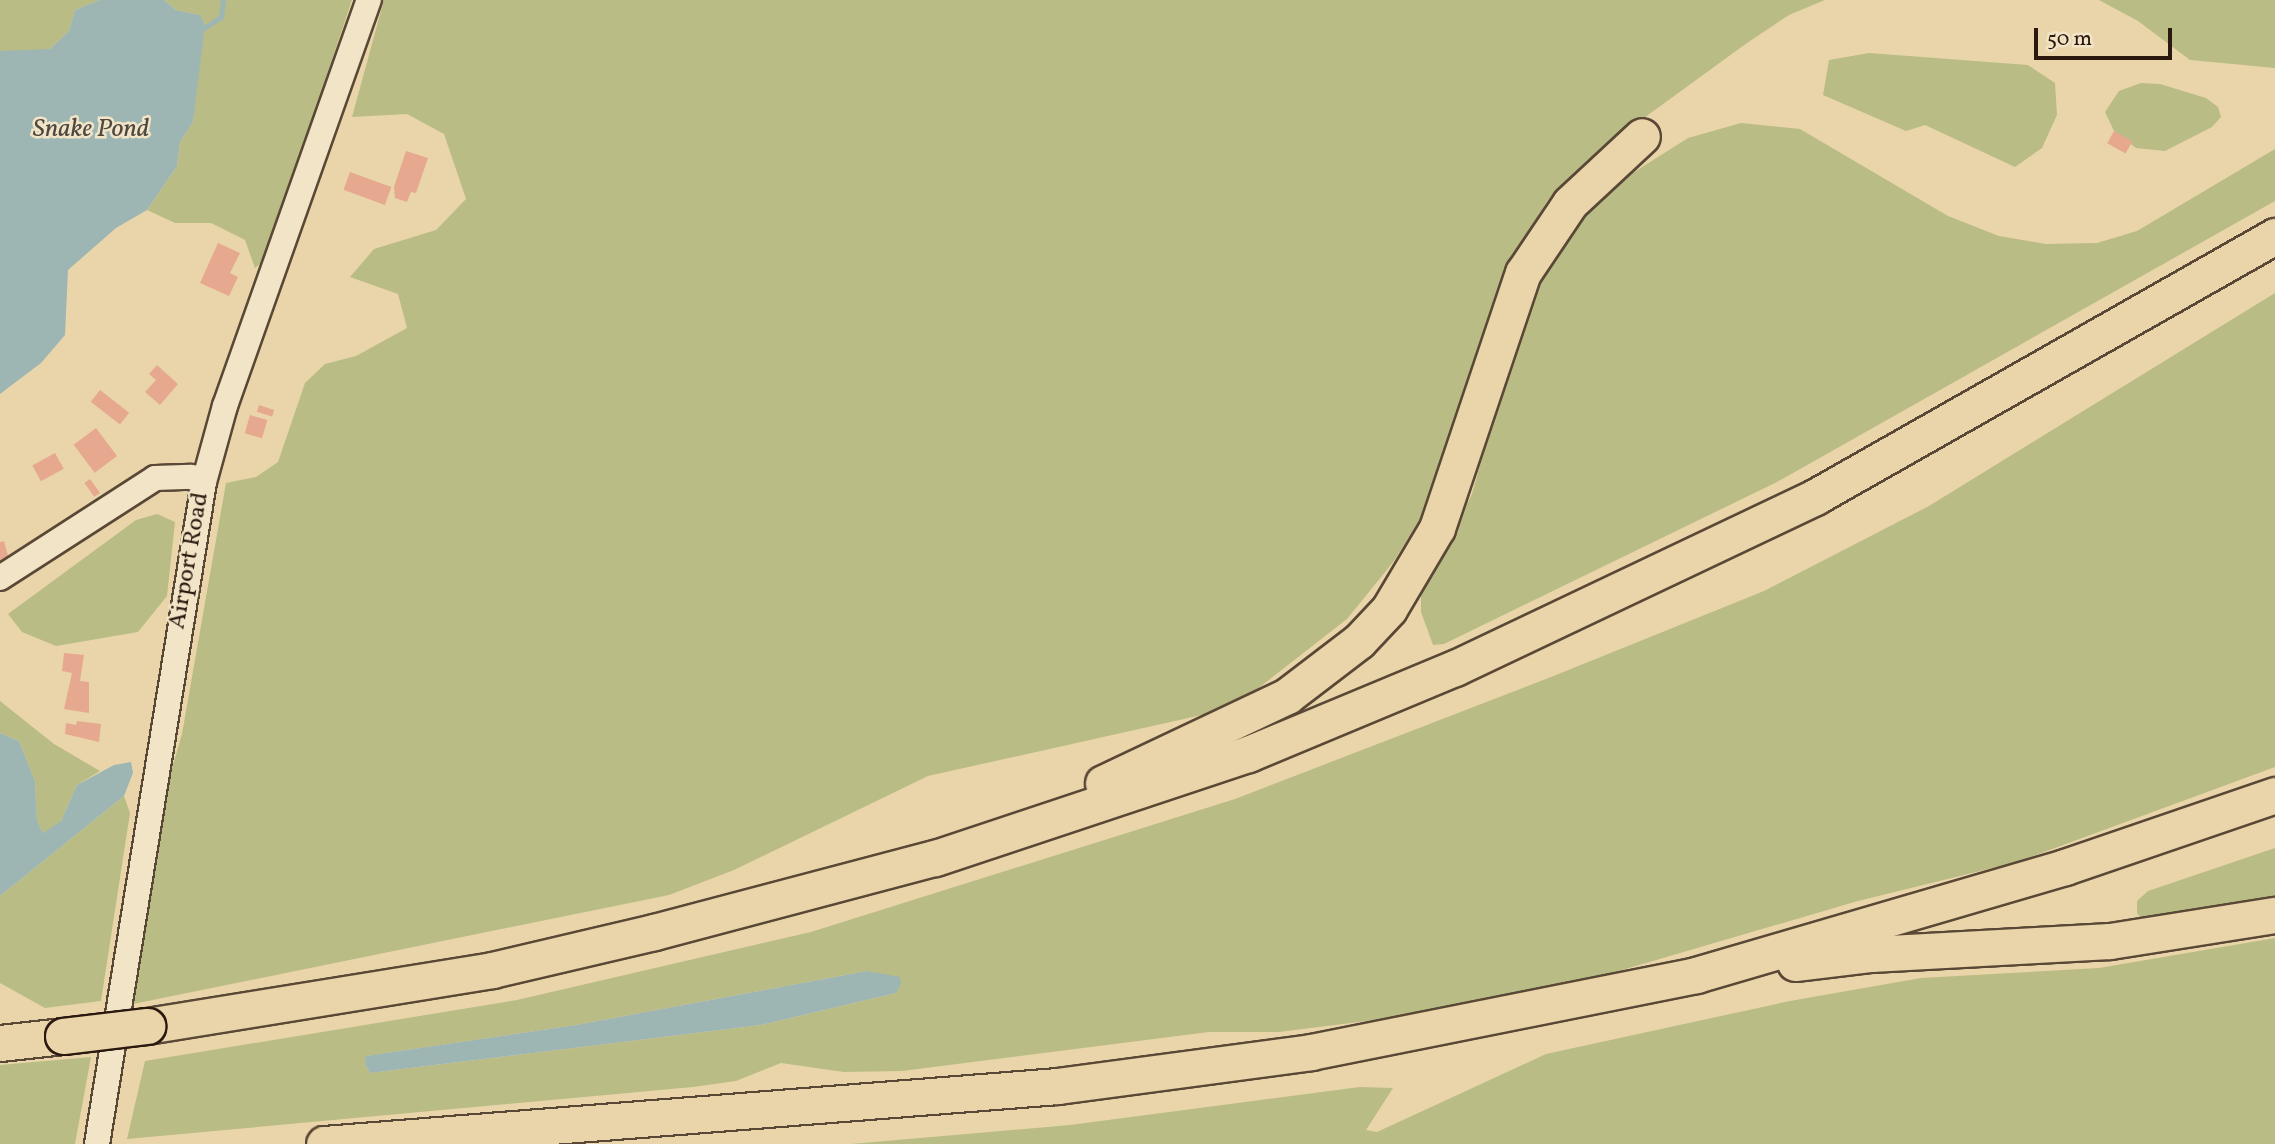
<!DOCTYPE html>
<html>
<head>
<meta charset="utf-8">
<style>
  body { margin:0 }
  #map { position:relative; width:2275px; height:1144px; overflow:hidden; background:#e9d5a9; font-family:Vollkorn,serif }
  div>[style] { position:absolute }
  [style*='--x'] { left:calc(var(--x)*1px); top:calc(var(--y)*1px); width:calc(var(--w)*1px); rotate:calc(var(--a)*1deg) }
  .green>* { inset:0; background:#babc85 }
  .water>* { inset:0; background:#9db6b4 }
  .stream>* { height:5px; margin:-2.5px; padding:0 2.5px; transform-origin:2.5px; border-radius:2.5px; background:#9db6b4 }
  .building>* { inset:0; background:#e6a98f; transform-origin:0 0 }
  .roads { filter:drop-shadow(2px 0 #5a4836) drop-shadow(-2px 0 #5a4836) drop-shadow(0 2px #5a4836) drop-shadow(0 -2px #5a4836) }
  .minor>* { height:24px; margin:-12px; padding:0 12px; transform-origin:12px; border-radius:12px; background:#f1e4c7 }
  .highway>* { height:35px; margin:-17.5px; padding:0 17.5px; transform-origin:17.5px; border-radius:17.5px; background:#e9d5a9 }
  .bridges { filter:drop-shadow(2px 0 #2b190f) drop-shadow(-2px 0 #2b190f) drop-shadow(0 2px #2b190f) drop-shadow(0 -2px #2b190f) }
  .highway-bridge>* { height:35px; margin:-17.5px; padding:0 17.5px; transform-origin:17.5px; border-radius:17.5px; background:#e9d5a9 }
  span { translate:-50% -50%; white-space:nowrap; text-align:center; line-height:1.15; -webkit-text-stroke:5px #f1e4c7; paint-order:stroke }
  .street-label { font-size:24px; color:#2b190f }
  .water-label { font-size:26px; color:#4d4841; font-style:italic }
  .scale { position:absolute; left:2034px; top:28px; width:138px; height:32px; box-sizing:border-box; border:4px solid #2b190f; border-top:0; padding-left:9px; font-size:21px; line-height:24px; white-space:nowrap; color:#2b190f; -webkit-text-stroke:5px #f1e4c7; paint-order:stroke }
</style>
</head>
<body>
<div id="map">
  <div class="green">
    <div style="clip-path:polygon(0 0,99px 0,75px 10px,69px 31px,50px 49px,39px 52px,0 51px)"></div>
    <div style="clip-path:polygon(164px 0,352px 0,265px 260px,255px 268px,245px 240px,211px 223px,175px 223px,147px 210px,177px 166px,180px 142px,193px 122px,200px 15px,176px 10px)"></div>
    <div style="clip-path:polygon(384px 0,1825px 0,1789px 15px,1747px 43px,1604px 147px,1547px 201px,1506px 271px,1429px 504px,1394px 561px,1347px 619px,1233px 708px,928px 776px,734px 870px,669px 895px,128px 1005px,159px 813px,182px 734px,226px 483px,256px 477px,278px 462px,305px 383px,325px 364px,356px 356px,407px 328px,398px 294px,350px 277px,374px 249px,436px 230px,466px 199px,444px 134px,407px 114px,352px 117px)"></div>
    <div style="clip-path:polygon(2099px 0,2275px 0,2275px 68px,2190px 60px,2138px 21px)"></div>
    <div style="clip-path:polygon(1869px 53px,2028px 65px,2055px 83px,2057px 115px,2042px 148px,2015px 167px,1925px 125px,1906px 131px,1823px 95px,1829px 60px)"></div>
    <div style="clip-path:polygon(2141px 83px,2160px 84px,2206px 98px,2218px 107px,2221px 117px,2212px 127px,2165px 151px,2136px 148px,2114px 131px,2105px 112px,2119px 91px)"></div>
    <div style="clip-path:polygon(1741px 123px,1800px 129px,1948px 216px,1999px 236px,2046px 244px,2097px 243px,2137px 231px,2275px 149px,2275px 201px,1777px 482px,1444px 644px,1433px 645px,1421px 612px,1421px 594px,1472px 494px,1519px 324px,1545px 264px,1585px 212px,1628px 176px,1688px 138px)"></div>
    <div style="clip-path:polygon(evenodd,2275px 293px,2275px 767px,2017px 862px,1858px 901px,1605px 975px,1431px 1013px,1279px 1032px,1209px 1032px,902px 1071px,844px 1072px,781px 1063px,736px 1081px,693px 1087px,127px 1139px,145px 1061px,517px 1000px,811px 932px,1235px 799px,1551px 677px,1764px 591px,1929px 506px,2275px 293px,867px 971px,896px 993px,761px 1025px,370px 1073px,365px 1064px,367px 1056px,576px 1025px,867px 971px)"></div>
    <div style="clip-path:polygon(157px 514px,175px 522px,167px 596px,138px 632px,56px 646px,22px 632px,8px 614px,136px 520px)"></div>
    <div style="clip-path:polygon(0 701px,54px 744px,100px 771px,77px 785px,61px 821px,50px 831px,43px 833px,37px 820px,35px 781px,19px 741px,0 733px)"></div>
    <div style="clip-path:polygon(124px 796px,130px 813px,101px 1001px,45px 1008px,0 983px,0 896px)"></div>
    <div style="clip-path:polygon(2275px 848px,2275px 905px,2142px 920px,2137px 913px,2137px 901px,2148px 891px)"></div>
    <div style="clip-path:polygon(2275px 938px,2275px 1144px,851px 1144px,1070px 1125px,1360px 1087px,1393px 1088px,1366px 1130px,1377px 1132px,1546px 1054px,1790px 1001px,1921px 978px,2099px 968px)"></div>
    <div style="clip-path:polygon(91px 1057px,75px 1144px,0 1144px,0 1065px)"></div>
  </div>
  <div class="water">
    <div style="clip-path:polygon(99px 0,164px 0,176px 10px,200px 15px,205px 25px,193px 122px,180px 142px,177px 166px,147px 210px,116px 228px,68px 270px,65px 335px,41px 363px,0 394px,0 51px,50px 49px,69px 31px,75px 10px)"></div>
    <div style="clip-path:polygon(0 733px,19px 741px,35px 781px,37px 820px,43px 833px,61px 821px,77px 785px,114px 765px,131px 762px,133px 773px,124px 796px,0 896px)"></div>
    <div style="clip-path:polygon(867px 971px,900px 977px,901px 984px,896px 993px,761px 1025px,370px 1073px,365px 1064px,366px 1056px,576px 1025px)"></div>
  </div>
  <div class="stream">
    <div style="--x:204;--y:28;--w:20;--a:-33"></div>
    <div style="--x:221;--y:17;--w:17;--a:-83"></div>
  </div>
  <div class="building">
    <div style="left:2114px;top:131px;width:21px;height:14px;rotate:29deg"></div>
    <div style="clip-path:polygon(406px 151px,428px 158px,416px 193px,411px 192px,407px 202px,395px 198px,394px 187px)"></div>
    <div style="left:350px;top:172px;width:44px;height:19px;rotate:20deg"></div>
    <div style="clip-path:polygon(218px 243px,240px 253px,230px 273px,238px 277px,229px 296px,200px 283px)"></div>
    <div style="clip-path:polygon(157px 365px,178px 384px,160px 405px,145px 392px,156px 380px,149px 374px)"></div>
    <div style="left:100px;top:390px;width:37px;height:15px;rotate:38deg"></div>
    <div style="left:259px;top:405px;width:16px;height:7px;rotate:18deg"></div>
    <div style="left:250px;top:415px;width:18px;height:19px;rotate:16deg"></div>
    <div style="left:96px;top:428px;width:35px;height:28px;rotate:53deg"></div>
    <div style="left:55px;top:453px;width:18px;height:26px;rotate:61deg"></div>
    <div style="left:90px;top:479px;width:17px;height:7px;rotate:54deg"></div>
    <div style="clip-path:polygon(4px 541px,10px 563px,0 566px,0 542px)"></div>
    <div style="clip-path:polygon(64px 653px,84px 655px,80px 681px,89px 682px,89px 713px,64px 709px,72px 673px,62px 671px)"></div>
    <div style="clip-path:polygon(77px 721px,101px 724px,99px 742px,65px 734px,66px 723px,76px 725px)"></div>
  </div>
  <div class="roads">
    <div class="minor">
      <div style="--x:0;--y:578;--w:184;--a:-32.8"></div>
      <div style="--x:155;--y:478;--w:36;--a:-2"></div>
      <div style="--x:191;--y:477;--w:14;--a:21"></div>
      <div style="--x:97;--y:1144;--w:671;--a:-80.82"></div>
      <div style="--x:204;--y:482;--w:79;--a:-74.6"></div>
      <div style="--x:225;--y:406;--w:431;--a:-70.5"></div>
    </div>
    <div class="highway">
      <div style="--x:1103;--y:783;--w:204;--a:-25.3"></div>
      <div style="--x:1287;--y:696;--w:91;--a:-37.4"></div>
      <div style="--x:1359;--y:641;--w:44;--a:-46.8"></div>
      <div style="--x:1389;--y:609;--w:94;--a:-59.3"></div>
      <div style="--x:1437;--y:528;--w:269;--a:-71.4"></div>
      <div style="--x:1523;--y:273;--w:84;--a:-56.1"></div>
      <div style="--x:1570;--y:203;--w:98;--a:-42.9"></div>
      <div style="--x:1795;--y:963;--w:77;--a:-6.8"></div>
      <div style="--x:1871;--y:954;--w:239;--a:-3.1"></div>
      <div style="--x:2110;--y:941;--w:167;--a:-9"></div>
      <div style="--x:147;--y:1026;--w:350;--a:-9.2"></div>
      <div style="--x:492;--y:970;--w:166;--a:-13.2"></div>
      <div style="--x:654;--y:932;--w:291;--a:-14.8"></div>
      <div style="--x:935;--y:858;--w:330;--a:-18.4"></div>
      <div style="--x:1248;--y:754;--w:224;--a:-22.6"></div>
      <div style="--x:1455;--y:668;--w:399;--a:-25.4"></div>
      <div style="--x:1815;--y:497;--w:529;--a:-29.57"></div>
      <div style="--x:0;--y:1043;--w:63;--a:-6.3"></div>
      <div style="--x:324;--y:1144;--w:735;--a:-4.52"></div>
      <div style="--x:1057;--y:1086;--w:256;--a:-7.6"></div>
      <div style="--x:1311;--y:1052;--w:393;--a:-11.3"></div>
      <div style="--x:1696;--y:975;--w:384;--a:-16.3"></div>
      <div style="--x:2065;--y:867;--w:222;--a:-18.9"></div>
    </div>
  </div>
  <div class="bridges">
    <div class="highway-bridge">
      <div style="--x:63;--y:1036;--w:85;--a:-6.8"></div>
    </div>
  </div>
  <div class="street-label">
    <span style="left:190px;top:561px;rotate:-80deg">Airport Road</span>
  </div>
  <div class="water-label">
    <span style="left:91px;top:130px">Snake Pond</span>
  </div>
  <div class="scale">50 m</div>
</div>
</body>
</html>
